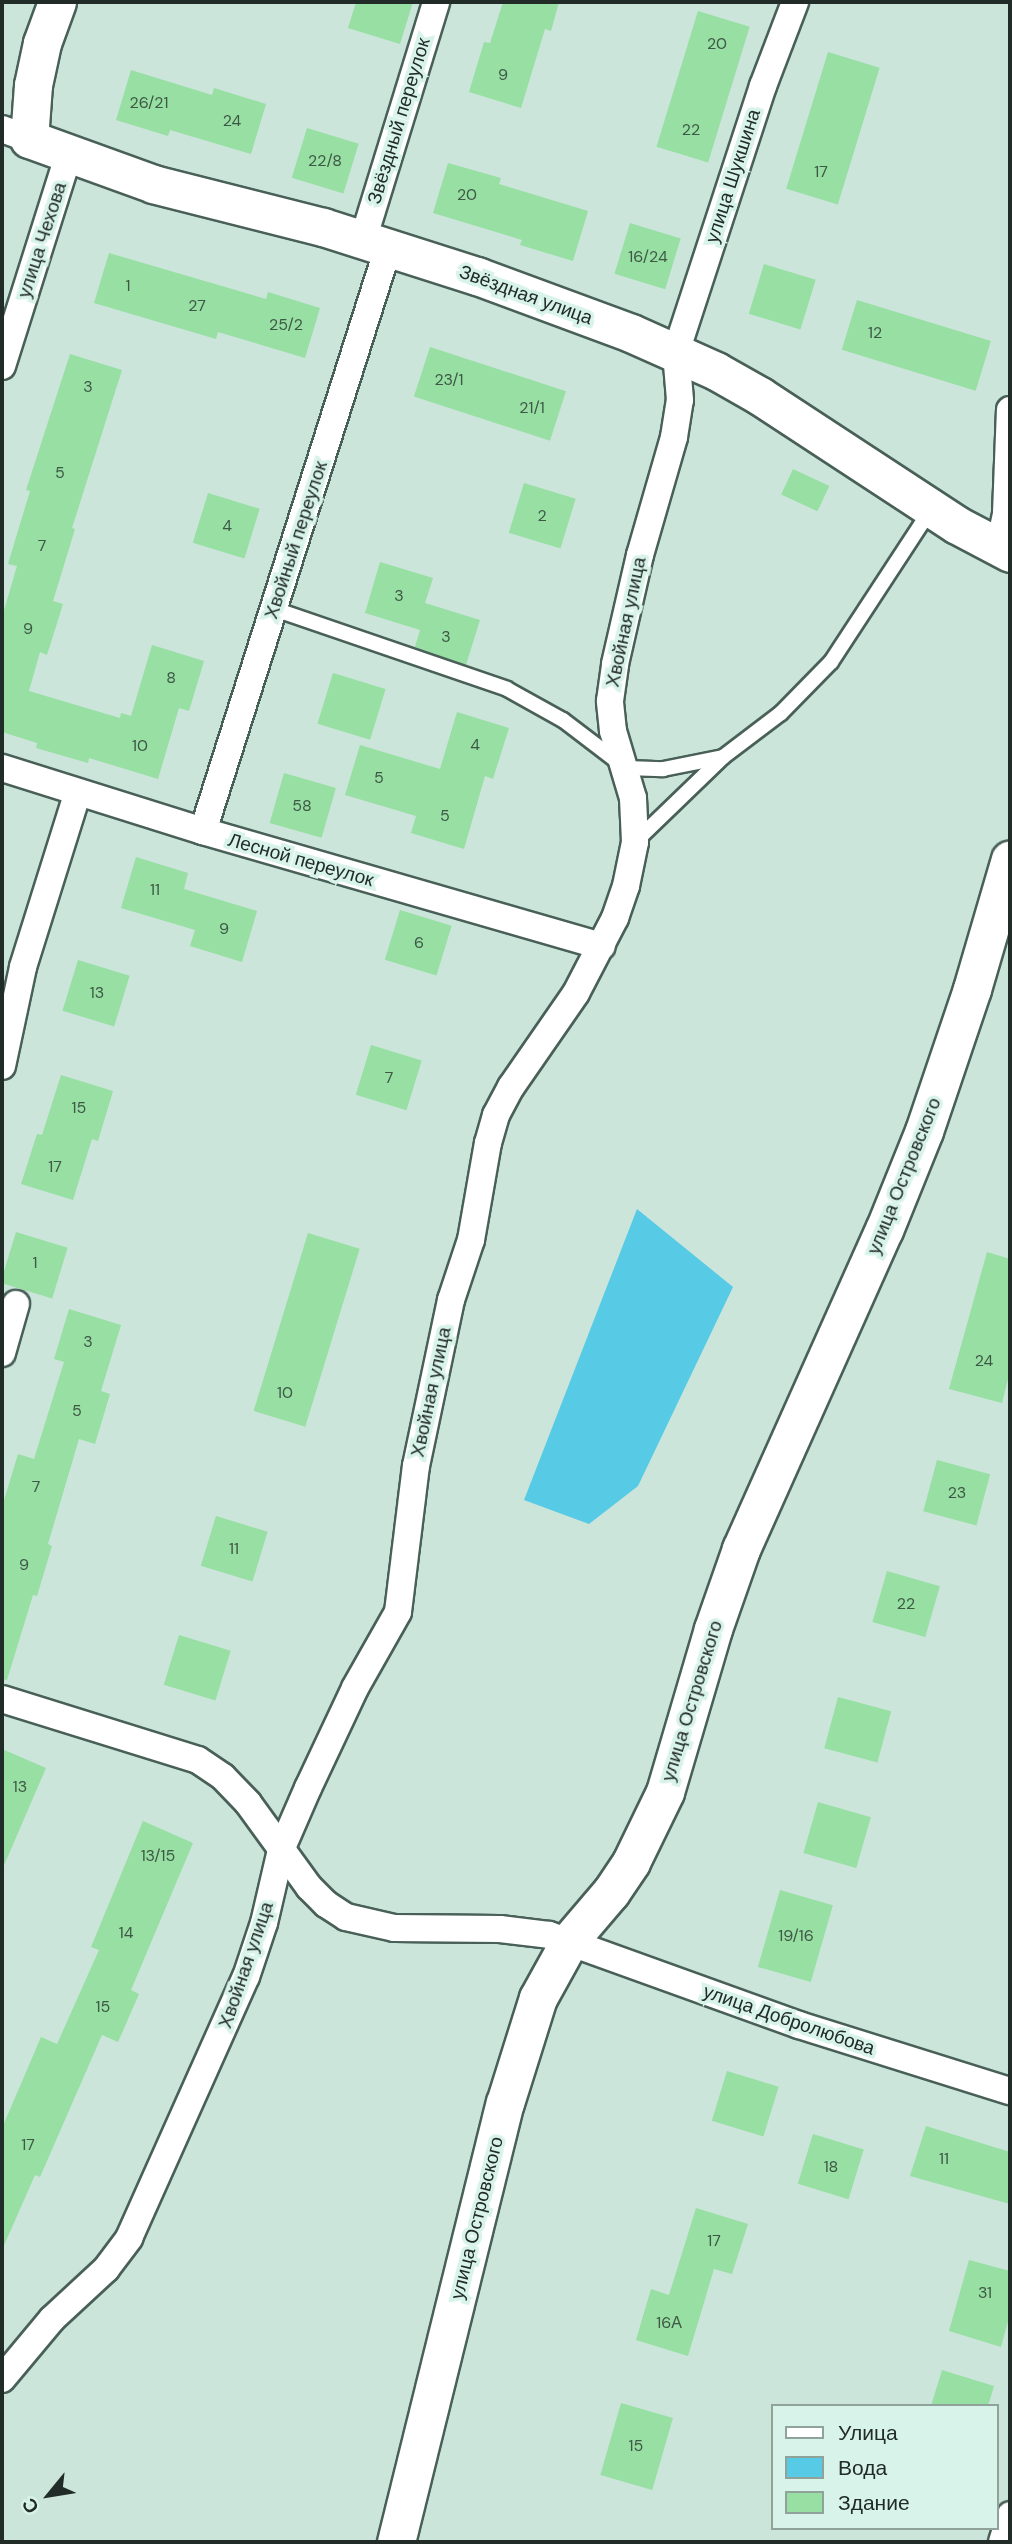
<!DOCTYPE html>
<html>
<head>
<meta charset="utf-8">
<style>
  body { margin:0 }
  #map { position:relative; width:1012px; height:2544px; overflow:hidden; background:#cbe5db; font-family:"DM Sans",sans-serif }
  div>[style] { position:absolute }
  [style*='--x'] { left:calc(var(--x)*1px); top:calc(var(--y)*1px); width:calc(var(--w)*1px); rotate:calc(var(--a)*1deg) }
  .water>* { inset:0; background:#57cae6 }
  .building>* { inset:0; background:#97dfa2; transform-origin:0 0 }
  .roads { filter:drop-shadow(2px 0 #496058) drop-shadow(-2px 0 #496058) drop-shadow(0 2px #496058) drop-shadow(0 -2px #496058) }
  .lane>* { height:14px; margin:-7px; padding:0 7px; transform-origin:7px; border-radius:7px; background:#fff }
  .street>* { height:26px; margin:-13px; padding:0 13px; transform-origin:13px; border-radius:13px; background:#fff }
  .secondary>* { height:37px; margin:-18.5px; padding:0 18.5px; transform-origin:18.5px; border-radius:18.5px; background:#fff }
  span { translate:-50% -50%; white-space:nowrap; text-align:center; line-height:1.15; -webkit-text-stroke:7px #d8f3e9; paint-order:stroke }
  .number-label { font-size:16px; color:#3e5846 }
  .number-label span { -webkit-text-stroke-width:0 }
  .street-label { font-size:19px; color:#212b27 }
  .frame { position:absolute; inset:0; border:4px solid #212b27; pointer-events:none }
  .legend { position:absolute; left:771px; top:2404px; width:228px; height:126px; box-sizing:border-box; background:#d8f3e9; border:2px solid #8fa39b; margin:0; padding:9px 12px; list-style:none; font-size:21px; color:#212b27 }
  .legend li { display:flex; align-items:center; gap:14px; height:35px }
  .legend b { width:35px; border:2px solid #8fa39b }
  .north { position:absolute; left:14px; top:2460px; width:70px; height:70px; -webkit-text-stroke:5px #d8f3e9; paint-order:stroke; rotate:240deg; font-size:19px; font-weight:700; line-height:28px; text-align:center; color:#212b27 }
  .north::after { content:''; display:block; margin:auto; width:24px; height:32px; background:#212b27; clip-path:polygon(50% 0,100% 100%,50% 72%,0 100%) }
</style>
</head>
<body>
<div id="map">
  <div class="water">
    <div style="clip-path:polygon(637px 1209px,733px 1287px,638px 1486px,589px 1524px,524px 1500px)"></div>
  </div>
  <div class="building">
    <div style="clip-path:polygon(356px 2px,413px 2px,400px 44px,348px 28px)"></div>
    <div style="clip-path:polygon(503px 2px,559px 2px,551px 31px,545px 29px,521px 108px,469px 92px,484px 42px,490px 43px)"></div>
    <div style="left:698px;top:11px;width:54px;height:142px;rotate:17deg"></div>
    <div style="left:828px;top:52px;width:54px;height:143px;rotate:17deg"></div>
    <div style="clip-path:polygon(131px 70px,212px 95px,214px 88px,266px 104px,251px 154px,170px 130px,168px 136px,116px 120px)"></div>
    <div style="left:307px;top:128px;width:54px;height:52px;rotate:17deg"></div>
    <div style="clip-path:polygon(448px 163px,501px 178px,499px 184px,588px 211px,573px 261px,520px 245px,522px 240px,433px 213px)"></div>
    <div style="left:630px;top:223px;width:53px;height:53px;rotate:17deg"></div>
    <div style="clip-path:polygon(109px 253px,266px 299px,268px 292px,320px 308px,305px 358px,218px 332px,216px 339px,94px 303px)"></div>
    <div style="left:764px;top:264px;width:54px;height:52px;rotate:17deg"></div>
    <div style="left:857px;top:300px;width:140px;height:52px;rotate:17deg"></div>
    <div style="left:430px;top:347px;width:143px;height:52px;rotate:18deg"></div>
    <div style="clip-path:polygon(70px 354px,122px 370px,72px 528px,75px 529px,53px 601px,63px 604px,47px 655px,40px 652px,29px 691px,120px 718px,121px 713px,131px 716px,152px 645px,204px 661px,189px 711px,179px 708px,158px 779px,89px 758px,88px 763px,36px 748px,37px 743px,2px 732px,2px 617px,17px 566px,8px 564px,30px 491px,26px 490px)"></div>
    <div style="left:793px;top:469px;width:40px;height:28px;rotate:25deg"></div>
    <div style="left:524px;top:483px;width:54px;height:52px;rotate:17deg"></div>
    <div style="left:208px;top:493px;width:54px;height:52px;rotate:17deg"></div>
    <div style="clip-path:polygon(380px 562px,433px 578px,425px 603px,480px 620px,466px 665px,415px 647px,420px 630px,365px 613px)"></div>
    <div style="left:333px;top:673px;width:55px;height:53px;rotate:17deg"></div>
    <div style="clip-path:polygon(457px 712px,509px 728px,493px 779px,485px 776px,464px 849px,411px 833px,416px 816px,345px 795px,360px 745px,440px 769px)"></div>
    <div style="left:284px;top:773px;width:54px;height:52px;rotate:16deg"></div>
    <div style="clip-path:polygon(136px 857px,188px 873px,184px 889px,257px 911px,242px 962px,190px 946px,195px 930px,121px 908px)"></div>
    <div style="left:400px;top:910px;width:54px;height:52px;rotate:17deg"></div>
    <div style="left:78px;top:960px;width:54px;height:53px;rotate:17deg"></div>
    <div style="left:371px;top:1045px;width:53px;height:52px;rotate:17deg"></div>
    <div style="clip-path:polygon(61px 1075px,113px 1091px,98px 1141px,92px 1139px,73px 1200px,21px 1184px,37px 1134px,42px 1135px)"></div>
    <div style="left:16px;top:1232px;width:54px;height:53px;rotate:17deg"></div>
    <div style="left:308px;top:1233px;width:54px;height:186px;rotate:17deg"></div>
    <div style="clip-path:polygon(987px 1252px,1010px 1259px,1010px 1371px,1002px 1403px,949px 1389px)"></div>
    <div style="clip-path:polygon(69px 1309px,121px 1325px,101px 1391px,110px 1394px,95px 1444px,79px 1439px,48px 1544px,52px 1546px,37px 1596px,33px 1595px,7px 1680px,2px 1679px,2px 1507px,18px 1454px,34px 1459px,64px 1362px,54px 1359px)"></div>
    <div style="left:937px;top:1460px;width:55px;height:53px;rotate:15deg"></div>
    <div style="left:216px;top:1516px;width:54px;height:52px;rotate:17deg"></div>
    <div style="left:887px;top:1571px;width:55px;height:53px;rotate:16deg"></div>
    <div style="left:179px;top:1635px;width:54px;height:52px;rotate:17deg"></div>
    <div style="left:838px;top:1697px;width:55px;height:53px;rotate:15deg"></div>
    <div style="clip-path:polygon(2px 1749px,46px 1768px,2px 1870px)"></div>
    <div style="left:818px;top:1802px;width:55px;height:53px;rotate:16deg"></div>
    <div style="clip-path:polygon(143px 1821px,193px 1843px,131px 1990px,139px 1994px,118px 2042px,102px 2035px,40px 2177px,35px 2175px,2px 2250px,2px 2128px,41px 2037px,57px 2044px,99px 1950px,91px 1947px)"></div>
    <div style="left:780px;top:1890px;width:55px;height:80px;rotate:16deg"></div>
    <div style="left:727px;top:2071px;width:54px;height:52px;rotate:17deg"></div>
    <div style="clip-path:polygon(926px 2126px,1010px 2152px,1010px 2204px,910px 2176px)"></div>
    <div style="left:813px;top:2134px;width:53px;height:52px;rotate:17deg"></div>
    <div style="clip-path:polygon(696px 2208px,748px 2224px,732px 2274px,714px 2269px,688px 2356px,636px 2340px,651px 2289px,669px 2295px)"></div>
    <div style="clip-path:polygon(969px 2260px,1010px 2271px,1010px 2314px,1001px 2347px,949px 2331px)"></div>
    <div style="clip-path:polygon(942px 2370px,994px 2386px,988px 2406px,931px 2406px)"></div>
    <div style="left:621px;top:2403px;width:54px;height:75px;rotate:16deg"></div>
  </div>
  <div class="roads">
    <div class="lane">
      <div style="--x:274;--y:609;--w:246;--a:18.9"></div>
      <div style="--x:507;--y:689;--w:64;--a:29"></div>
      <div style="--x:563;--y:720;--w:79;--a:37.3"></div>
      <div style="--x:626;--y:768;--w:37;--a:2"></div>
      <div style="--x:663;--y:769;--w:61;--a:-11.3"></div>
      <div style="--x:636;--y:841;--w:121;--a:-44"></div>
      <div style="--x:723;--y:757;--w:73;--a:-37.2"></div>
      <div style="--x:781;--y:713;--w:71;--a:-45.6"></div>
      <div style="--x:831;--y:662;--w:183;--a:-56.8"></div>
    </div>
    <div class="street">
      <div style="--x:2;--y:129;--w:29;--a:20"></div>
      <div style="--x:363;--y:240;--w:249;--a:-72.9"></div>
      <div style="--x:2;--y:366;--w:222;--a:-72.5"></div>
      <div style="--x:999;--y:547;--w:35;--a:-78"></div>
      <div style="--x:1006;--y:513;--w:103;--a:-87.8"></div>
      <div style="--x:2;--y:768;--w:211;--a:17.4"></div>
      <div style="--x:203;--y:831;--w:415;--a:16.1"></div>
      <div style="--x:203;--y:831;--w:612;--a:-72.39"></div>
      <div style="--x:2;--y:1066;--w:101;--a:-78"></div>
      <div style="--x:23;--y:967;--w:183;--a:-72.6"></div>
      <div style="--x:2;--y:1353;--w:51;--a:-74.1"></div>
      <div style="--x:2;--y:1699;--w:205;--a:17.3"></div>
      <div style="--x:198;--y:1760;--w:30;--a:34"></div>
      <div style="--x:223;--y:1777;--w:36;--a:46"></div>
      <div style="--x:248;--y:1803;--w:104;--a:54"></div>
      <div style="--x:309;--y:1887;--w:24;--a:45"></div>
      <div style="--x:326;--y:1904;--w:24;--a:33"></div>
      <div style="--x:346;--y:1917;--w:49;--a:12.9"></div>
      <div style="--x:394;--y:1928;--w:106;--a:0.5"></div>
      <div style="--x:500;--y:1929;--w:49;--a:7"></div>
      <div style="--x:549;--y:1935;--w:266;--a:19.8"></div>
      <div style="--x:799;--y:2025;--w:221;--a:17.4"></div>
      <div style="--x:2;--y:2379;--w:78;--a:-50.2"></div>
      <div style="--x:52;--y:2319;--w:74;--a:-42.8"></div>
      <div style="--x:106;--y:2269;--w:39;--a:-53"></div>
      <div style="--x:129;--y:2238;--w:286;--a:-65.9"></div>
      <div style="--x:246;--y:1977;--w:57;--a:-71.6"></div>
      <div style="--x:264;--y:1923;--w:75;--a:-76.9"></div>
      <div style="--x:281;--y:1850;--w:68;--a:-66.5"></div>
      <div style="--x:308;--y:1788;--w:110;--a:-64.8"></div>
      <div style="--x:355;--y:1688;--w:87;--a:-60.5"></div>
      <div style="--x:398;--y:1612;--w:147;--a:-83"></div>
      <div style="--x:416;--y:1466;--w:170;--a:-78.1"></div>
      <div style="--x:451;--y:1300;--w:63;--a:-71.6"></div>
      <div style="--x:471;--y:1240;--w:98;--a:-80.1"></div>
      <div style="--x:488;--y:1143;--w:29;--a:-74"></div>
      <div style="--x:496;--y:1115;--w:32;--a:-62"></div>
      <div style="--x:511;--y:1087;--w:114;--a:-55.3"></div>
      <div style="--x:576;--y:993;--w:85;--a:-62.5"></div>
      <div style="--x:615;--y:918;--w:34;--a:-71"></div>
      <div style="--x:626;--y:886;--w:45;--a:-78.4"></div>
      <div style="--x:635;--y:842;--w:44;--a:-92.6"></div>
      <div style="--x:633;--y:798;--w:70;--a:-106.6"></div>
      <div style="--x:613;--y:731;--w:30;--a:-96"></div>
      <div style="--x:610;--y:701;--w:37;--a:-82"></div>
      <div style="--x:615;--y:664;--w:112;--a:-77.1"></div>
      <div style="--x:640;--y:555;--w:123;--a:-73.9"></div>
      <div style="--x:674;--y:437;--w:37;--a:-81"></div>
      <div style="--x:680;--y:400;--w:48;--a:-94.8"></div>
      <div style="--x:676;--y:352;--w:280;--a:-71.9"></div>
      <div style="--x:763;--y:86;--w:90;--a:-69.1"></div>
      <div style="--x:1002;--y:2542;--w:28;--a:-73"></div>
    </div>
    <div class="secondary">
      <div style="--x:57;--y:2;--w:44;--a:110.1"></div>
      <div style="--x:42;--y:43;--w:43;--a:102.1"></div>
      <div style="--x:33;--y:85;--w:54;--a:94.2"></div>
      <div style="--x:29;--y:139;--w:132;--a:19.9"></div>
      <div style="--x:153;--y:184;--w:175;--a:14.2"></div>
      <div style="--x:323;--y:227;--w:162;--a:17.7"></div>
      <div style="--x:477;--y:276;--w:164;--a:20.3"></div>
      <div style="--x:631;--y:333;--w:93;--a:24.1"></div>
      <div style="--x:716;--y:371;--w:51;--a:29.6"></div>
      <div style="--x:760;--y:396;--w:235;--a:33.2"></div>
      <div style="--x:957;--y:525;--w:60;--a:27.8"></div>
      <div style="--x:396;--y:2542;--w:452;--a:-76.1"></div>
      <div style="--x:505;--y:2103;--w:110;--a:-72.6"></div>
      <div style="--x:538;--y:1998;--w:66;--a:-61.1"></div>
      <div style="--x:570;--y:1940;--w:63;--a:-49.5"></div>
      <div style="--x:611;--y:1892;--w:36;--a:-56"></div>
      <div style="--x:631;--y:1862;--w:78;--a:-64.1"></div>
      <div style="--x:665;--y:1792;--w:170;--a:-73.6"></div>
      <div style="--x:713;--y:1629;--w:85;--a:-70.7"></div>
      <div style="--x:741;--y:1549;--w:350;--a:-65.9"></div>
      <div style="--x:884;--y:1230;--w:107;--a:-68"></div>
      <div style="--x:924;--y:1131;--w:150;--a:-71.3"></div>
      <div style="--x:972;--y:989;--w:135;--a:-73.7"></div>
    </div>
  </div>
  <div class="number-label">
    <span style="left:717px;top:44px">20</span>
    <span style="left:503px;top:75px">9</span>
    <span style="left:149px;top:103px">26/21</span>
    <span style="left:232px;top:121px">24</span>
    <span style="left:691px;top:130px">22</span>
    <span style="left:325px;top:161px">22/8</span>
    <span style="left:821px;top:172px">17</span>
    <span style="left:467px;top:195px">20</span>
    <span style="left:648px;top:257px">16/24</span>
    <span style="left:128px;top:286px">1</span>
    <span style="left:197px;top:306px">27</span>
    <span style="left:286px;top:325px">25/2</span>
    <span style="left:875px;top:333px">12</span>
    <span style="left:449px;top:380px">23/1</span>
    <span style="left:88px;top:387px">3</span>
    <span style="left:532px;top:408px">21/1</span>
    <span style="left:60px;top:473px">5</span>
    <span style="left:542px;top:516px">2</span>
    <span style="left:227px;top:526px">4</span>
    <span style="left:42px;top:546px">7</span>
    <span style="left:399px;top:596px">3</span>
    <span style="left:28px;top:629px">9</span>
    <span style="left:446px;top:637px">3</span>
    <span style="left:171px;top:678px">8</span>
    <span style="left:475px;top:745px">4</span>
    <span style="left:140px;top:746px">10</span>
    <span style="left:379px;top:778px">5</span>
    <span style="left:302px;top:806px">58</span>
    <span style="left:445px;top:816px">5</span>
    <span style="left:155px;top:890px">11</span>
    <span style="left:224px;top:929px">9</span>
    <span style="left:419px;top:943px">6</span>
    <span style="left:97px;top:993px">13</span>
    <span style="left:389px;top:1078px">7</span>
    <span style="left:79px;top:1108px">15</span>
    <span style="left:55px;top:1167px">17</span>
    <span style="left:35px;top:1263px">1</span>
    <span style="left:88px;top:1342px">3</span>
    <span style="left:984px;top:1361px">24</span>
    <span style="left:285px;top:1393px">10</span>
    <span style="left:77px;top:1411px">5</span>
    <span style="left:36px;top:1487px">7</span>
    <span style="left:957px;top:1493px">23</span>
    <span style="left:234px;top:1549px">11</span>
    <span style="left:24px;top:1565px">9</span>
    <span style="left:906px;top:1604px">22</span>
    <span style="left:20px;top:1787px">13</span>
    <span style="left:158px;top:1856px">13/15</span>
    <span style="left:126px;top:1933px">14</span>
    <span style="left:796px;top:1936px">19/16</span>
    <span style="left:103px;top:2007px">15</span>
    <span style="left:28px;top:2145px">17</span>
    <span style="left:944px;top:2159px">11</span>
    <span style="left:831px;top:2167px">18</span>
    <span style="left:714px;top:2241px">17</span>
    <span style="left:985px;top:2293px">31</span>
    <span style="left:669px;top:2323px">16А</span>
    <span style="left:636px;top:2446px">15</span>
  </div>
  <div class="street-label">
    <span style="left:399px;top:121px;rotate:-73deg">Звёздный переулок</span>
    <span style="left:733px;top:176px;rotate:-72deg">улица Шукшина</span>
    <span style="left:42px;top:240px;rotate:-72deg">улица Чехова</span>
    <span style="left:526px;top:295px;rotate:20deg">Звёздная улица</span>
    <span style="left:296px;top:540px;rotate:-72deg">Хвойный переулок</span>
    <span style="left:626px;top:622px;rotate:-78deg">Хвойная улица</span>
    <span style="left:301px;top:860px;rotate:16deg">Лесной переулок</span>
    <span style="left:904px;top:1176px;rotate:-68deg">улица Островского</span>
    <span style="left:431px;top:1392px;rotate:-78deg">Хвойная улица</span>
    <span style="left:692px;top:1701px;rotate:-73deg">улица Островского</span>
    <span style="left:246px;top:1965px;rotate:-71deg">Хвойная улица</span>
    <span style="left:789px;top:2020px;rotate:19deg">улица Добролюбова</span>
    <span style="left:477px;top:2218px;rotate:-76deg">улица Островского</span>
  </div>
  <div class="frame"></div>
  <ul class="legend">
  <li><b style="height:9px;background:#fff"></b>Улица</li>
  <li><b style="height:19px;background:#57cae6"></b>Вода</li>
  <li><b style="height:19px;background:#97dfa2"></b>Здание</li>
  </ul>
  <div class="north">С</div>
</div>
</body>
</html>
